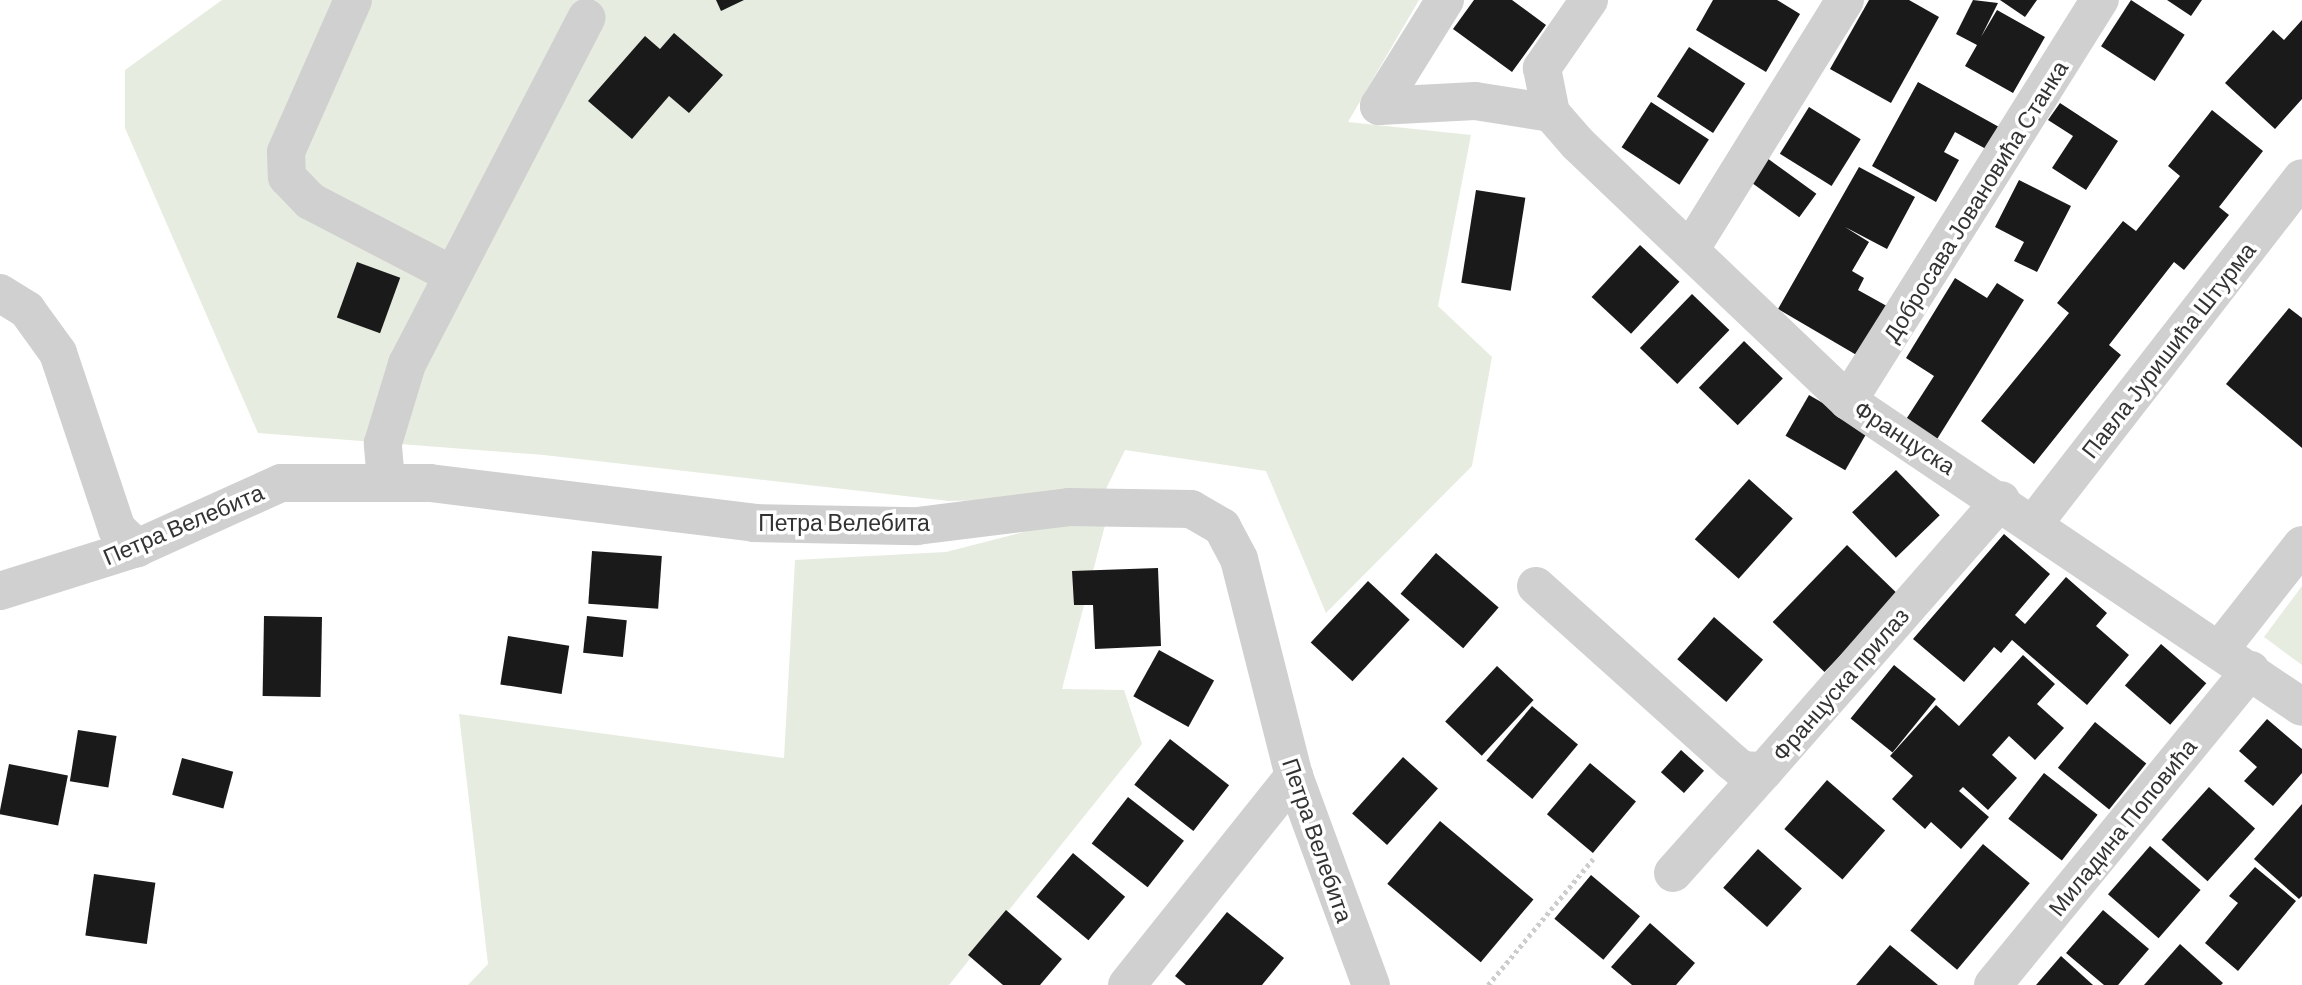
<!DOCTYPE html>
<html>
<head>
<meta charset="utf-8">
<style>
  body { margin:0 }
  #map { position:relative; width:2302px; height:985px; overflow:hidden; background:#fff; font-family:Barlow,sans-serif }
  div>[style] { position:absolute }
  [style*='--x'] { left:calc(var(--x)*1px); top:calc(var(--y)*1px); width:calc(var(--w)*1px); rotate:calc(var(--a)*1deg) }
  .green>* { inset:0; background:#e6ecdf }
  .building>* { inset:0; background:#1a1a1a; transform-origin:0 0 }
  .path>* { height:4.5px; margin-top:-2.25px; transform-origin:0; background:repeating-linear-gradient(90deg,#cdcdcd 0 3.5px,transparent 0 7px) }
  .minor>* { height:38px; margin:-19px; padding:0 19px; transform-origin:19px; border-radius:19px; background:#d0d0d0 }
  span { translate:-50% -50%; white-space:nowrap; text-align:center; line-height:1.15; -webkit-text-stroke:7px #fff; paint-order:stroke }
  .street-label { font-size:23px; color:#333 }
</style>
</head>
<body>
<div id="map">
  <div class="green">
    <div style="clip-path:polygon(222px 0,1419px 0,1348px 122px,1471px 135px,1438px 306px,1492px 357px,1472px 466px,1326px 613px,1266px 471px,1125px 450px,1102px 497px,949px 501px,544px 455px,258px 433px,125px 128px,125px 70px)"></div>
    <div style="clip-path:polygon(1109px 510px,1062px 689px,1124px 690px,1142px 744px,949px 985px,468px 985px,488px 964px,459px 714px,784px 758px,795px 560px,946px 552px)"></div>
    <div style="clip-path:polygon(2302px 586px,2302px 665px,2264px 637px)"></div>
  </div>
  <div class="building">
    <div style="clip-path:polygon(716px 0,744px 0,721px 11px)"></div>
    <div style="clip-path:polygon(1474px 0,1512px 0,1546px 25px,1512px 72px,1453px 29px)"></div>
    <div style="clip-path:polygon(1713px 0,1777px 0,1800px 14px,1766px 72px,1696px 30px)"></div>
    <div style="clip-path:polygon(1869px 0,1909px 0,1939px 17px,1891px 103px,1830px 69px)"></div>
    <div style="clip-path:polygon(1973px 0,1998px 3px,1981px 37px,1997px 10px,2045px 37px,2013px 93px,1965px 66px,1977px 45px,1956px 34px)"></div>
    <div style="clip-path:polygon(2000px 0,2037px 0,2025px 17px)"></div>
    <div style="left:2131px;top:0;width:64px;height:55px;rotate:33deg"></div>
    <div style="clip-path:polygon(2167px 0,2202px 0,2191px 16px)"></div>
    <div style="clip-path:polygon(2302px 20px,2302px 99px,2275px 129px,2225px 83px,2273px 30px,2284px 40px)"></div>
    <div style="clip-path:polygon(674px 33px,723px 75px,689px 113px,669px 96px,632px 139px,588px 101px,645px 36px,660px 49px)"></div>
    <div style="left:1689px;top:47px;width:67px;height:59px;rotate:33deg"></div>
    <div style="clip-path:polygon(1918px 82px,1999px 127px,1986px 149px,1955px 132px,1944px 152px,1959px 160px,1936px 202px,1872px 166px)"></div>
    <div style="left:1651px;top:102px;width:69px;height:54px;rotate:33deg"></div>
    <div style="clip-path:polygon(2060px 103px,2118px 141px,2086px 190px,2052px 168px,2073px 136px,2048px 120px)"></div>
    <div style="left:1809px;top:107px;width:61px;height:55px;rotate:32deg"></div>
    <div style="clip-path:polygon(2212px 110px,2263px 151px,2219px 207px,2229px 215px,2184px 270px,2174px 262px,2109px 345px,2121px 355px,2034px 464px,1981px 421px,2069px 313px,2057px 303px,2123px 221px,2136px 231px,2180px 176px,2168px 166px)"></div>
    <div style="left:1767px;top:158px;width:61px;height:29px;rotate:36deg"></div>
    <div style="clip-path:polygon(1859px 167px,1915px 197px,1887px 249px,1845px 227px,1869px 242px,1852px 271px,1864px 278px,1858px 290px,1894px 310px,1865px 360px,1778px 309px)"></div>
    <div style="clip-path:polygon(2019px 180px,2071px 206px,2037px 272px,2014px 261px,2024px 242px,1995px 227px)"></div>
    <div style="left:1476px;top:190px;width:50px;height:94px;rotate:9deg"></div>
    <div style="left:1640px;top:245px;width:54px;height:71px;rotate:43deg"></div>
    <div style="left:357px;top:262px;width:46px;height:59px;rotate:20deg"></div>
    <div style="clip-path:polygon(1955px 278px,1987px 298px,1997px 283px,2024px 300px,1934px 444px,1903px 424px,1934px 376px,1906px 358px)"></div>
    <div style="left:1692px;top:294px;width:52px;height:75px;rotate:44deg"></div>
    <div style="clip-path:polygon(2289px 308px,2302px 318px,2302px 448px,2226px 384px)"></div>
    <div style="left:1744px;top:341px;width:54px;height:65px;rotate:44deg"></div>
    <div style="left:1809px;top:395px;width:69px;height:47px;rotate:30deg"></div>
    <div style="left:1896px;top:470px;width:63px;height:61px;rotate:46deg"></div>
    <div style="left:1749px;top:479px;width:59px;height:81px;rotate:42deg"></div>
    <div style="clip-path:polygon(2004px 534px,2050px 574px,2015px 615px,2025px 624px,2066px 577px,2107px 613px,2096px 626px,2129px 655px,2087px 705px,2012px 640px,2001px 653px,1994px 647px,1964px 682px,1913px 639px)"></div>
    <div style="left:1847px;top:545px;width:72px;height:107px;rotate:44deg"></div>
    <div style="left:592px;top:551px;width:70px;height:53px;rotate:4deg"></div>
    <div style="left:1436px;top:553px;width:83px;height:54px;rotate:41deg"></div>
    <div style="clip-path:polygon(1158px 568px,1161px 646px,1095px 649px,1093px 605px,1074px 605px,1072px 571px)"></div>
    <div style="left:1368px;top:581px;width:57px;height:84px;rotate:43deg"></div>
    <div style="left:264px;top:616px;width:58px;height:80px;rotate:1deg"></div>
    <div style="left:587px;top:616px;width:40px;height:37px;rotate:6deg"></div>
    <div style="left:1714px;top:617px;width:65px;height:56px;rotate:41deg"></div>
    <div style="left:508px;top:636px;width:62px;height:49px;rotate:9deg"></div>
    <div style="left:2161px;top:644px;width:60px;height:55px;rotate:41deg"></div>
    <div style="left:1159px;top:650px;width:63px;height:53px;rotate:29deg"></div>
    <div style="clip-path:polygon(2023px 655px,2055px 684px,2037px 704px,2064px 728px,2035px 760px,2009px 736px,1992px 755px,2017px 778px,1988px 810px,1963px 787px,1959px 791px,1989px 817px,1961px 849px,1931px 822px,1925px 829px,1892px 799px,1913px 776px,1890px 756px,1936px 705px,1959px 726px)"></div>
    <div style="left:1894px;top:665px;width:54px;height:69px;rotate:39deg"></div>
    <div style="left:1497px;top:666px;width:50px;height:76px;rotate:43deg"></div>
    <div style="left:1532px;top:706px;width:60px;height:71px;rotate:40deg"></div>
    <div style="clip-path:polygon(2267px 719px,2302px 749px,2302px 773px,2273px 806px,2244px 781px,2257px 767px,2239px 751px)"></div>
    <div style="left:2095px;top:722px;width:66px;height:59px;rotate:39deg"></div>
    <div style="left:78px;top:730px;width:39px;height:52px;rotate:9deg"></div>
    <div style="left:1170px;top:739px;width:75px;height:58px;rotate:38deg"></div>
    <div style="left:1681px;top:750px;width:31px;height:30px;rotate:42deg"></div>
    <div style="left:1403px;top:757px;width:47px;height:76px;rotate:42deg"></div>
    <div style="left:182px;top:758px;width:53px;height:38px;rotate:15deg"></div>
    <div style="left:1590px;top:763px;width:60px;height:67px;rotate:40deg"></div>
    <div style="left:9px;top:764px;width:60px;height:51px;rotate:11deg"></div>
    <div style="left:2044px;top:773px;width:68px;height:58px;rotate:38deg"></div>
    <div style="left:1827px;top:780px;width:77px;height:65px;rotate:41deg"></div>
    <div style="left:2209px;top:787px;width:62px;height:71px;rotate:42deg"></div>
    <div style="left:1128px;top:797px;width:71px;height:59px;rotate:38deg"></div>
    <div style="clip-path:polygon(2302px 804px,2302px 896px,2299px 899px,2254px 859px)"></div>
    <div style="left:1440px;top:821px;width:122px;height:82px;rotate:40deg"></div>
    <div style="left:1983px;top:844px;width:61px;height:113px;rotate:40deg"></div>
    <div style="left:2150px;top:846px;width:67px;height:64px;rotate:41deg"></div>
    <div style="left:1758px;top:849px;width:59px;height:52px;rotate:42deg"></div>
    <div style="left:1073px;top:853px;width:68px;height:57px;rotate:40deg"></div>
    <div style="clip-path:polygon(2255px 867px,2296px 901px,2238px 971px,2205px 943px,2238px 903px,2229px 896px)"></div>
    <div style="left:94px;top:874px;width:62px;height:62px;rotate:8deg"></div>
    <div style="left:1591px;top:875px;width:64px;height:57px;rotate:40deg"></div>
    <div style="clip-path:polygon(1006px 910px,1062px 959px,1040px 985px,1003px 985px,968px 955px)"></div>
    <div style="clip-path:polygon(2103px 910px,2149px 949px,2118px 985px,2104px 985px,2066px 953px)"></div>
    <div style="clip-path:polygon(1227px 912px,1284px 958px,1262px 985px,1186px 985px,1175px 976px)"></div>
    <div style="clip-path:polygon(1650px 923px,1695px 963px,1676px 985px,1632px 985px,1611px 967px)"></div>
    <div style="clip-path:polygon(2180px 944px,2223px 983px,2221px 985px,2144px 985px)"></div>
    <div style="clip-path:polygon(1890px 945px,1938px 985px,1856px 985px)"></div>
    <div style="clip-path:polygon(2061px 956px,2093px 985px,2036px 985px)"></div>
  </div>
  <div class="path">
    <div style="--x:1488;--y:985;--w:164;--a:-50.2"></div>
  </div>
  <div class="minor">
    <div style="--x:353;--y:0;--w:166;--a:113.8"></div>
    <div style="--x:286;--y:152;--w:25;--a:88"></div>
    <div style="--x:287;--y:177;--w:33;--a:46"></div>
    <div style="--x:310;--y:201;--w:159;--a:27.4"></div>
    <div style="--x:1445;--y:0;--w:125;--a:121.9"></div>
    <div style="--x:1379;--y:106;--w:96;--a:-3"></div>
    <div style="--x:1475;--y:101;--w:77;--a:9"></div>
    <div style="--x:1589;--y:0;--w:83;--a:124.7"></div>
    <div style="--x:1542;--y:68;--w:46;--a:78.7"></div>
    <div style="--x:1551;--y:113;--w:41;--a:48.9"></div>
    <div style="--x:1578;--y:144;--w:373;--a:43.6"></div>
    <div style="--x:1848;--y:401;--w:547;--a:33.98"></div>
    <div style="--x:1690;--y:250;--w:294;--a:-58.2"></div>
    <div style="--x:0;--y:293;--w:32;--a:32"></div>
    <div style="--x:27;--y:310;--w:53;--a:54.2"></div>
    <div style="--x:58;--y:353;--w:186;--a:71.5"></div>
    <div style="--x:117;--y:529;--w:28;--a:44"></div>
    <div style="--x:1848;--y:401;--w:474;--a:-57.9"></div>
    <div style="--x:386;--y:481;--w:38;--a:-95"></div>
    <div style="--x:383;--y:443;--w:83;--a:-73.1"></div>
    <div style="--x:407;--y:364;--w:390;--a:-62.6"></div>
    <div style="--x:2035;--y:522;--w:435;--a:-52.2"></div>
    <div style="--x:1536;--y:586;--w:262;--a:41.9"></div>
    <div style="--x:1731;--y:761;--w:14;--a:39"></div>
    <div style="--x:1742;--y:770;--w:22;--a:3"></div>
    <div style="--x:1764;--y:771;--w:360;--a:-48.8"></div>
    <div style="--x:0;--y:591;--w:144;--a:-17.4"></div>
    <div style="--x:137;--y:548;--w:158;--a:-24.3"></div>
    <div style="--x:281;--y:483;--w:149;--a:0"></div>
    <div style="--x:430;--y:483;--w:326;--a:7"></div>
    <div style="--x:754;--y:523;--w:163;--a:1.1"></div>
    <div style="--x:917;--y:526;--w:153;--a:-7.1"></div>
    <div style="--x:1069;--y:507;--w:122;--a:0.9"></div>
    <div style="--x:1191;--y:509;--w:36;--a:30"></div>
    <div style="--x:1222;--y:527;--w:36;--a:62"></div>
    <div style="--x:1239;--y:559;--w:224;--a:75.8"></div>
    <div style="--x:1294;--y:776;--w:223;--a:69.8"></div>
    <div style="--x:2221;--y:648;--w:131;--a:-51.8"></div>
    <div style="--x:1673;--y:873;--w:137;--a:-48.3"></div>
    <div style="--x:1127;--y:985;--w:268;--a:-51.4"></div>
    <div style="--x:1993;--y:985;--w:407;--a:-50.7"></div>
  </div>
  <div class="street-label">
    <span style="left:1975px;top:201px;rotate:-58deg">Добросава Јовановића Станка</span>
    <span style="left:2168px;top:350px;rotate:-52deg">Павла Јуришића Штурма</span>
    <span style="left:1905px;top:437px;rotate:33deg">Француска</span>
    <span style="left:844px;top:522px">Петра Велебита</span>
    <span style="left:183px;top:524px;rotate:-23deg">Петра Велебита</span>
    <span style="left:1840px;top:684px;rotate:-49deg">Француска прилаз</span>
    <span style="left:2122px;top:827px;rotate:-51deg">Миладина Поповића</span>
    <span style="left:1318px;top:840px;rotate:71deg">Петра Велебита</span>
  </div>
</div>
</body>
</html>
